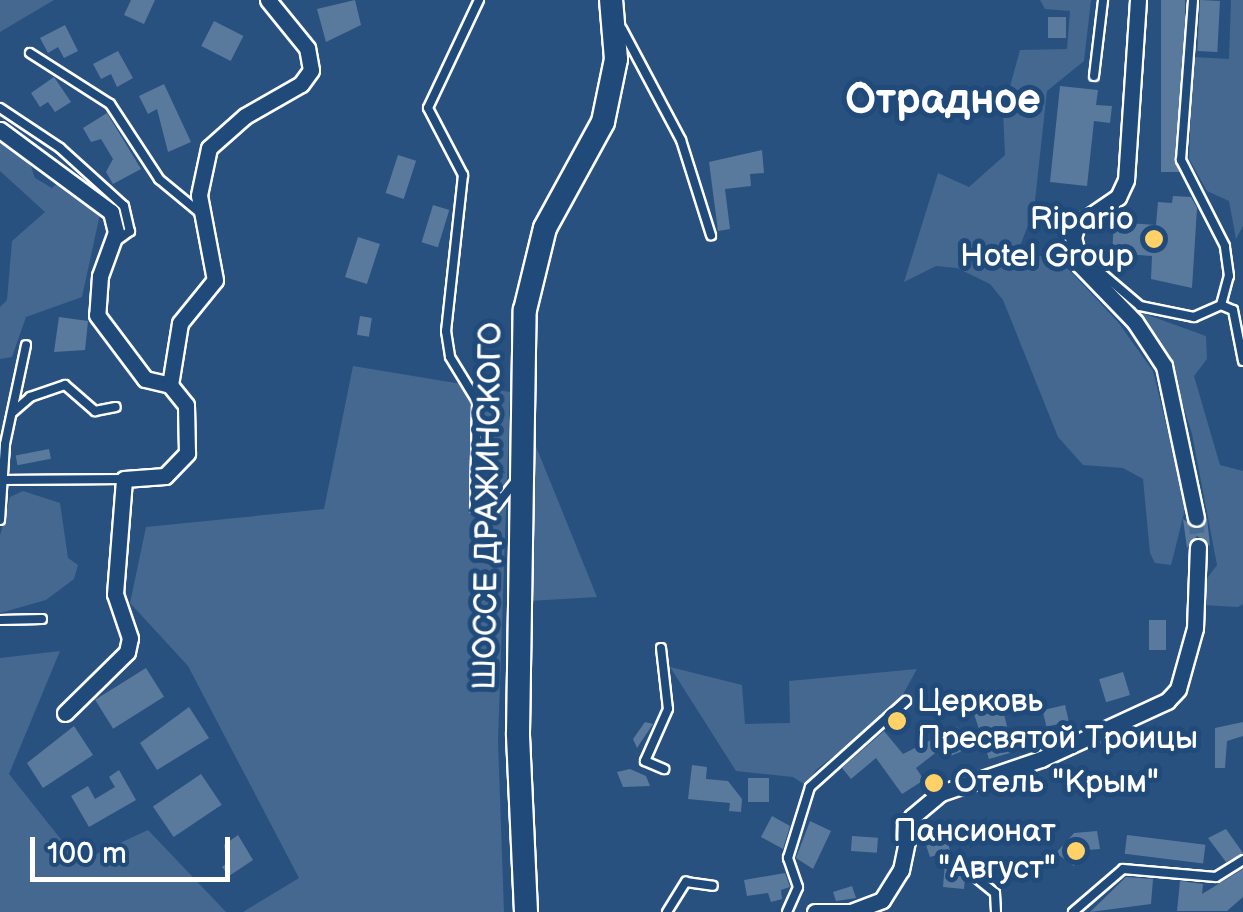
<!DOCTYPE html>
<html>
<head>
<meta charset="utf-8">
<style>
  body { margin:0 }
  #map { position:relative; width:1243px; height:912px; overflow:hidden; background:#28517f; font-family:"Balsamiq Sans",sans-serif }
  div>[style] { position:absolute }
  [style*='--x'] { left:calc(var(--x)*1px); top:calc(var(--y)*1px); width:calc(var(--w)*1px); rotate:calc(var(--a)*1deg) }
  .green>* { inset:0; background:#446890 }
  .building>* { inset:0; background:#5a7a9d; transform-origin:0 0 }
  .minor-tunnel>* { height:15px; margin-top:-7.5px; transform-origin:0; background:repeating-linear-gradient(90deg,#486b92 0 15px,transparent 0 23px) }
  .roads { filter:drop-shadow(2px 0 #fff) drop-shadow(-2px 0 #fff) drop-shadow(0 2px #fff) drop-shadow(0 -2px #fff) }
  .service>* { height:8px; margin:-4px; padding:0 4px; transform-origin:4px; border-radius:4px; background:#1f4a7a }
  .minor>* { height:15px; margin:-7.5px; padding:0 7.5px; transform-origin:7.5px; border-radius:7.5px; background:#1f4a7a }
  .secondary>* { height:22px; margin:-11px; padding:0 11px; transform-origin:11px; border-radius:11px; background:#1f4a7a }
  .dots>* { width:28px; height:28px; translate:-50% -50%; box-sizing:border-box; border:5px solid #1f4a7a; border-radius:50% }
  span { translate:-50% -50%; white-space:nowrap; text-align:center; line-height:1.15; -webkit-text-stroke:10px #1f4a7a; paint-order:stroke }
  .poi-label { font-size:32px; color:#fff }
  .right { translate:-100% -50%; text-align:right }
  .left { translate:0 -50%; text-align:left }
  .street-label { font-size:32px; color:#fff }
  .district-label { font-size:42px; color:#fff; font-weight:700 }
  .scale { position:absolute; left:30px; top:837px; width:200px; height:45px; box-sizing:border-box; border:5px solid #fff; border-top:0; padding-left:12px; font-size:30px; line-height:35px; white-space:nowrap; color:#fff; -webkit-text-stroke:8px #1f4a7a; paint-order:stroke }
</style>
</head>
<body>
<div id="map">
  <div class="green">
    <div style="clip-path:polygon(0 0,54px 0,0 32px)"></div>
    <div style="clip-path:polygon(1040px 0,1091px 0,1084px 61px,1047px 91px,1034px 210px,1016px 256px,1056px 256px,1118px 322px,1153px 371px,1186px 505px,1171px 565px,1155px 563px,1150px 553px,1143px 479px,1123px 468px,1083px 465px,1058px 437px,1003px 300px,990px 284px,957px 268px,936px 266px,904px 282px,938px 173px,969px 187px,1005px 155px,1003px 112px,1020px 50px,1067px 49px,1070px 11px,1045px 9px)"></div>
    <div style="clip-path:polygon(1231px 0,1243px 0,1243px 226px,1236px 239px,1229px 201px,1207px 191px,1189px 159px,1193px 57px,1229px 59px)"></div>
    <div style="clip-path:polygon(0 140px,29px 161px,35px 178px,52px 188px,62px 179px,100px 214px,82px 297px,26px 317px,12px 357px,0 359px,0 307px,7px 300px,12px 241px,45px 212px,0 171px)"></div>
    <div style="clip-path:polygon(1134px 310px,1206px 336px,1207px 359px,1194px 376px,1220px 465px,1243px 471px,1243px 604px,1238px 607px,1202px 605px,1202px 585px,1217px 565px,1192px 434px,1168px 357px)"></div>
    <div style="clip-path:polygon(353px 366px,510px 392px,498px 741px,504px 912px,243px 912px,299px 878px,188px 666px,130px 603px,146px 527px,324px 509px)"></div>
    <div style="clip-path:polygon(530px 372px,537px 377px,535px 444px,597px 597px,529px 601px)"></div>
    <div style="clip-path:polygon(23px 491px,60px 503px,68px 558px,78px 565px,74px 579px,46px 600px,0 613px,0 536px,10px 497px)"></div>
    <div style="clip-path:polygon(60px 651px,9px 774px,79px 862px,148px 830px,226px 912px,0 912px,0 658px)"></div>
    <div style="clip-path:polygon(670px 667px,742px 685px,745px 724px,790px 723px,789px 681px,917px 669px,896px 707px,816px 770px,807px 786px,793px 777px,736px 771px)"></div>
  </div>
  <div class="building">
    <div style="clip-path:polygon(131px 0,155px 0,144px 24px,124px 15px)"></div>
    <div style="clip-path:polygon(355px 0,361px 25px,326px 42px,317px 9px)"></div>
    <div style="left:1161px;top:0;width:24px;height:172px"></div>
    <div style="left:1200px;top:0;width:20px;height:51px;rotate:3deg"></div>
    <div style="left:1048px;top:17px;width:18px;height:21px"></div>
    <div style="left:214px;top:21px;width:33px;height:28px;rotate:27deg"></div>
    <div style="clip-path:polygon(65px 25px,78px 51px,64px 58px,58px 47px,48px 53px,40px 38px)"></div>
    <div style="clip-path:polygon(118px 51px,133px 78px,117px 87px,111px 74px,101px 79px,93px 64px)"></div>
    <div style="clip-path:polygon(54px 77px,71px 102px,55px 112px,48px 102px,40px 107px,31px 93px)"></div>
    <div style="clip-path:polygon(164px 84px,191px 142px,168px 152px,157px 109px,148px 114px,139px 96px)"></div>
    <div style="clip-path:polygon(1060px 86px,1098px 90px,1096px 105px,1112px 106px,1110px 123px,1094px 121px,1087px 186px,1050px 182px)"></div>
    <div style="clip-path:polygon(107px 113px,141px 169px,113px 184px,106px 172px,113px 159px,101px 139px,91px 142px,83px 128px)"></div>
    <div style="clip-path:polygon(762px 150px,764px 173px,750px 174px,751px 186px,725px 189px,730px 229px,718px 231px,709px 162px)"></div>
    <div style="left:398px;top:155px;width:19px;height:40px;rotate:18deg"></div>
    <div style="clip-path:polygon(1173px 196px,1191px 197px,1197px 208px,1192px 288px,1151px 279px,1152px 256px,1112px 253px,1114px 222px,1156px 225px,1158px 202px,1172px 203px)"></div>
    <div style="left:433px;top:205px;width:17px;height:39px;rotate:17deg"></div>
    <div style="left:358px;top:237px;width:23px;height:42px;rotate:18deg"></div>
    <div style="left:360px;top:316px;width:12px;height:19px;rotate:9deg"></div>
    <div style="clip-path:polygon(59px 317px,88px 321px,85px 350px,54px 352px)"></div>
    <div style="left:49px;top:449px;width:10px;height:34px;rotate:79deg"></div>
    <div style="clip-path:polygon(1207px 518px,1210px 546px,1197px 536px,1187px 548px,1183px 519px,1197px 529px)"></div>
    <div style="left:1166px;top:620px;width:30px;height:17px;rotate:90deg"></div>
    <div style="left:146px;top:668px;width:34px;height:60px;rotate:58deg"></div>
    <div style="left:1123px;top:672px;width:24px;height:25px;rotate:73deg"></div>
    <div style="clip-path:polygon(989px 693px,991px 699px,1000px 697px,1013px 752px,989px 759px,971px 705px)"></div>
    <div style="left:1065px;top:705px;width:17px;height:23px;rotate:77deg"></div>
    <div style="clip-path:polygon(189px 707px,209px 738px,157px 770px,140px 743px)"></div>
    <div style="clip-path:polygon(645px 722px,653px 724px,637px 748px,633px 739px)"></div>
    <div style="clip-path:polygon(1243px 722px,1243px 736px,1227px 741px,1225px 768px,1215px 768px,1215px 728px)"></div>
    <div style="clip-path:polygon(74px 726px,93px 755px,43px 788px,27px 763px)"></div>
    <div style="clip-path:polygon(957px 727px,967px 749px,948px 757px,943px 747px,916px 768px,924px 780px,902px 794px,876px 758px,851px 779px,842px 768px,884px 731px,903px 754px)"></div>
    <div style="clip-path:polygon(692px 765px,707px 767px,706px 779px,728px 781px,742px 799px,741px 812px,729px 811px,730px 803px,688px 799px)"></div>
    <div style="clip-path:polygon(630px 769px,646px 776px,650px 786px,623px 787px,617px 772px)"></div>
    <div style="clip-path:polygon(119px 770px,136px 800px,89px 827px,71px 796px,88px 786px,95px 799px,115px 787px,109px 777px)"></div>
    <div style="left:201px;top:774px;width:37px;height:58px;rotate:56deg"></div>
    <div style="left:769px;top:778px;width:24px;height:21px;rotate:90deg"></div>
    <div style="clip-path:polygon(772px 816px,790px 826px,783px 849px,761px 837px)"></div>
    <div style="clip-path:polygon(810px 821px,831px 831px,813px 869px,796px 858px)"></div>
    <div style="clip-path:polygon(942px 826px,954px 862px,966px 863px,964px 889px,943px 887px,946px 852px,930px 857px,922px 833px)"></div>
    <div style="clip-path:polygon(1226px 829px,1243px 853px,1226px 862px,1208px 838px)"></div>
    <div style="clip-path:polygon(1097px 831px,1100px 849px,1086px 850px,1074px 866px,1056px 853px,1074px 833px)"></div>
    <div style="clip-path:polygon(238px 835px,253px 860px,229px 876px,222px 867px,227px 863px,224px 845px)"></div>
    <div style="left:1127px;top:835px;width:79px;height:19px;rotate:7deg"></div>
    <div style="left:852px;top:836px;width:26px;height:15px;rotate:4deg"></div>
    <div style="clip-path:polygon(1243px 869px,1243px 897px,1227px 911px,1177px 911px,1180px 881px,1203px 884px,1202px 894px)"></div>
    <div style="clip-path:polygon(785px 873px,790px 887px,781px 890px,782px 899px,771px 902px,768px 893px,747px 896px,744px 880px)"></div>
    <div style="clip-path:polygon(1126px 877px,1153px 879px,1151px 904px,1090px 912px)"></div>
    <div style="clip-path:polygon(852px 886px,856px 898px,836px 901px,833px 892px)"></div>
  </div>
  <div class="minor-tunnel">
    <div style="--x:1196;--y:518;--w:29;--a:86"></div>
  </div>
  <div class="roads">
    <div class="service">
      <div style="--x:479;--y:0;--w:119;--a:115.3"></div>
      <div style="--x:428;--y:108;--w:76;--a:62.4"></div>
      <div style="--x:463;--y:175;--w:157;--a:96.2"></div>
      <div style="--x:446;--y:331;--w:26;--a:81"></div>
      <div style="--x:450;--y:357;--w:52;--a:58.5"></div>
      <div style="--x:477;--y:401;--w:107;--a:91.1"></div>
      <div style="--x:475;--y:508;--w:18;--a:6"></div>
      <div style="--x:493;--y:510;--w:39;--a:-52"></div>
      <div style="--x:622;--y:29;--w:126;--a:62"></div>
      <div style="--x:681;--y:140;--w:100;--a:72.5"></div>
      <div style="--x:30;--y:53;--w:95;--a:32.5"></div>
      <div style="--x:110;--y:104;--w:90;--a:56.8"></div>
      <div style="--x:159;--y:179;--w:52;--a:39.5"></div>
      <div style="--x:1094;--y:76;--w:77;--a:-83.2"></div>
      <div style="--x:0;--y:108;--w:72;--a:33.7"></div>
      <div style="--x:60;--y:148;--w:86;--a:42.2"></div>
      <div style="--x:124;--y:206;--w:26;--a:77"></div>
      <div style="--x:130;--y:231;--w:22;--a:144"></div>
      <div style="--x:1079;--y:254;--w:80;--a:40.4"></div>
      <div style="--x:1140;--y:306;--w:55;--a:11.5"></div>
      <div style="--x:1194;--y:317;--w:30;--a:-24"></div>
      <div style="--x:1221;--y:305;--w:30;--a:-75"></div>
      <div style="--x:1229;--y:276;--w:30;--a:-98"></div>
      <div style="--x:1225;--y:246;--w:97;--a:-117.1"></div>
      <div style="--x:1181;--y:160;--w:160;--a:-85.7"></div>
      <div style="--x:1221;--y:305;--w:13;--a:23"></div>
      <div style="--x:1233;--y:310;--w:52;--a:78.9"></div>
      <div style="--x:13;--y:412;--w:23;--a:-41"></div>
      <div style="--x:30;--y:397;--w:37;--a:-19"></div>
      <div style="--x:65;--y:385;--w:40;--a:41"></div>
      <div style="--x:95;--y:411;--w:21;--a:-11"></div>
      <div style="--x:0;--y:480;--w:124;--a:-0.5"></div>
      <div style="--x:0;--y:520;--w:76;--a:-86.2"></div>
      <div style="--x:5;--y:444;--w:101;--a:-78"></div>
      <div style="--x:0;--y:620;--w:42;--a:-1.4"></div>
      <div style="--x:661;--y:648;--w:61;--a:83.5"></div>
      <div style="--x:668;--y:709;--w:57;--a:113.9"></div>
      <div style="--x:645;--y:761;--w:21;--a:23"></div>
      <div style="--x:974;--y:876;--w:27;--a:39"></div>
      <div style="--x:995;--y:893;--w:19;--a:87"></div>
      <div style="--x:667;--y:912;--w:36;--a:-58"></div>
      <div style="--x:686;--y:882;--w:27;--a:8"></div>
      <div style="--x:787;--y:912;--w:27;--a:-66"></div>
      <div style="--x:798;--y:887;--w:31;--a:-109"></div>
      <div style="--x:788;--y:858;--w:74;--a:-72.8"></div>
      <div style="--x:810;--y:787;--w:129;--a:-41.9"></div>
      <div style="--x:1073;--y:912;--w:66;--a:-40.7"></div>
      <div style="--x:1123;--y:869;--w:93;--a:4.9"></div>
      <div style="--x:1216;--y:877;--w:32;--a:-32"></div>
    </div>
    <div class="minor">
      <div style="--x:1138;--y:0;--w:180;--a:93.8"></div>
      <div style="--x:1126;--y:180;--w:19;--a:115"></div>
      <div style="--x:1118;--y:197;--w:50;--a:145.7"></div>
      <div style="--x:1077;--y:225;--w:13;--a:108"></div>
      <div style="--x:1073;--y:237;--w:29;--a:76"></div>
      <div style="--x:1080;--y:265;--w:79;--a:46"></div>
      <div style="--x:1135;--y:322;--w:53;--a:56.6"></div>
      <div style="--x:1164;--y:366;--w:155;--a:78.1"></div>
      <div style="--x:0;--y:130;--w:138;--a:36.5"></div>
      <div style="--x:111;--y:212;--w:21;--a:76"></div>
      <div style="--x:116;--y:232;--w:47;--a:110"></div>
      <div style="--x:100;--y:276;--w:39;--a:94"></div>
      <div style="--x:97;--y:315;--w:80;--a:53.1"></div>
      <div style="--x:145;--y:379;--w:26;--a:13"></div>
      <div style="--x:170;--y:385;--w:63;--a:-80.8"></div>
      <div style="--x:180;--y:323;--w:55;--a:-50.9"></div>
      <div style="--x:215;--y:280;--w:86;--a:-100.7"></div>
      <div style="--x:199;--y:195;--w:48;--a:-78"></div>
      <div style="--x:209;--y:148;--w:48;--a:-41.6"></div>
      <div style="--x:245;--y:116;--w:64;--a:-29.7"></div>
      <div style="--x:301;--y:84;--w:17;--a:-54"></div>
      <div style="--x:311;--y:70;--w:22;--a:-100"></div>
      <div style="--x:307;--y:48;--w:62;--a:-129.1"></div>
      <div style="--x:65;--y:713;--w:87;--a:-44.5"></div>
      <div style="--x:127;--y:652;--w:14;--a:-78"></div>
      <div style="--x:130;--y:638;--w:46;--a:-108.8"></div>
      <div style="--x:115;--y:594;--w:115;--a:-85.5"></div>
      <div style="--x:124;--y:479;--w:41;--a:-4.2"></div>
      <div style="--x:165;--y:476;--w:32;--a:-46"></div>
      <div style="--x:187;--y:453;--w:48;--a:-91.2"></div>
      <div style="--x:186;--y:405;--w:26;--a:-129"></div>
      <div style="--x:815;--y:912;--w:36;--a:0"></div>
      <div style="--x:851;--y:912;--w:33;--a:-21"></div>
      <div style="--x:882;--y:900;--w:36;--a:-58"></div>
      <div style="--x:901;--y:870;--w:54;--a:-78.3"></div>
      <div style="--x:912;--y:817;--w:38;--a:-40"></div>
      <div style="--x:941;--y:793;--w:106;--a:-18.8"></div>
      <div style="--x:1041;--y:759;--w:139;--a:-24.7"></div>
      <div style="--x:1167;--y:701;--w:16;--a:-47"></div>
      <div style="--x:1178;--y:689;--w:63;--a:-74.4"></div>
      <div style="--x:1195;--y:628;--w:81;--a:-87.9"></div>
    </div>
    <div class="secondary">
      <div style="--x:526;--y:912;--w:179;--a:-92.6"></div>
      <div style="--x:518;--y:733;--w:423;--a:-89.1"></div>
      <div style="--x:525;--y:310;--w:84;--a:-76.3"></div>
      <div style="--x:545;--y:228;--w:121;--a:-61.3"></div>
      <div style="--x:603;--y:122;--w:64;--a:-78.3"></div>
      <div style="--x:616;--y:59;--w:59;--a:-94.8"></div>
    </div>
  </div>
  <div class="dots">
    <div style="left:1154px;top:239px;background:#ffd166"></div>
    <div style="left:897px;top:721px;background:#ffd166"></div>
    <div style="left:934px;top:783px;background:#ffd166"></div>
    <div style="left:1076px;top:851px;background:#ffd166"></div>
  </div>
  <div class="poi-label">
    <span class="right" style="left:1134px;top:239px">Ripario<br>Hotel Group</span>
    <span class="left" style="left:917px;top:721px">Церковь<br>Пресвятой Троицы</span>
    <span class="left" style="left:954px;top:783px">Отель "Крым"</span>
    <span class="right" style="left:1056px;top:851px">Пансионат<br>"Август"</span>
  </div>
  <div class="street-label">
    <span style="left:489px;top:506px;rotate:-89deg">ШОССЕ ДРАЖИНСКОГО</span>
  </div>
  <div class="district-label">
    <span style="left:943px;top:101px">Отрадное</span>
  </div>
  <div class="scale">100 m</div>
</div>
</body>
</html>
